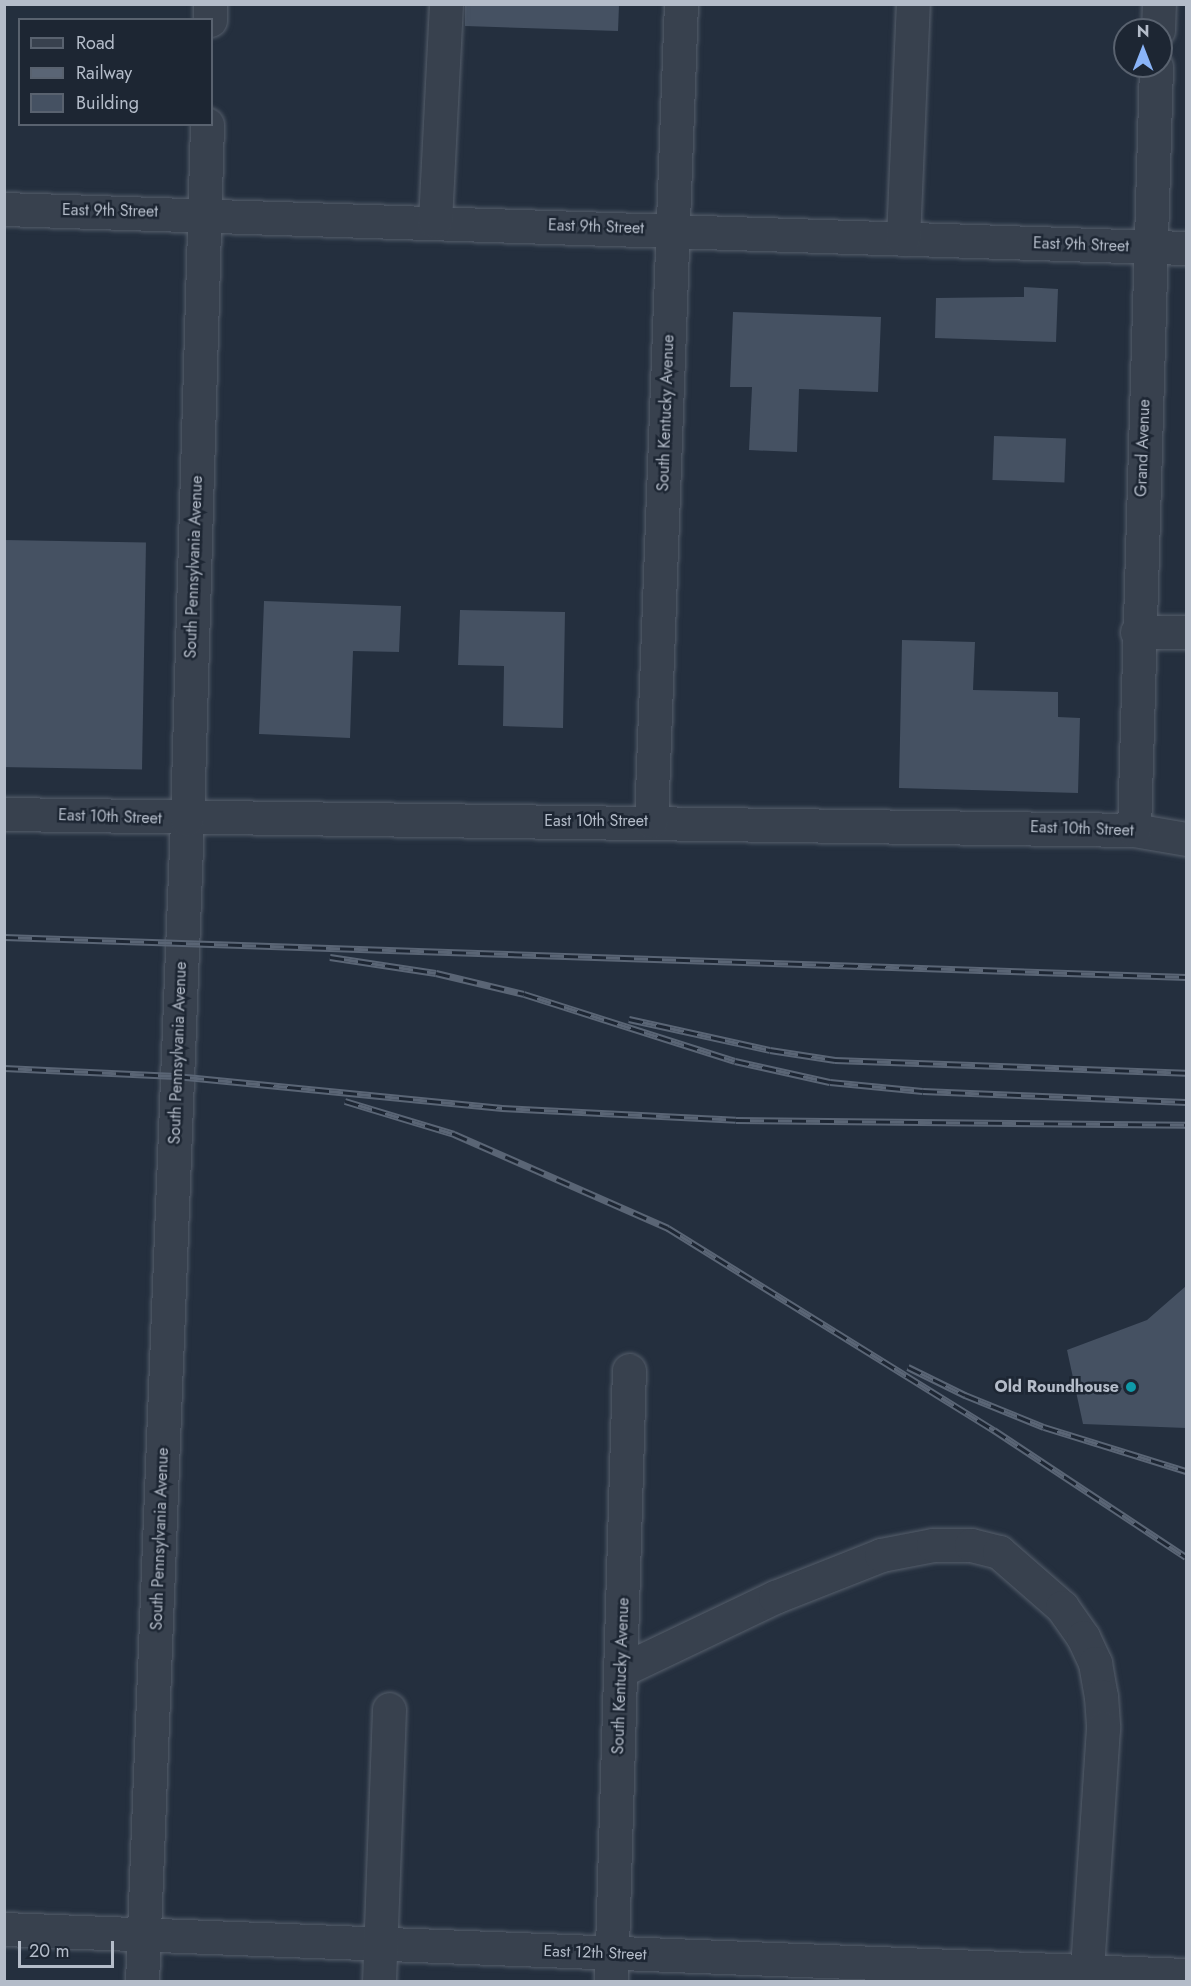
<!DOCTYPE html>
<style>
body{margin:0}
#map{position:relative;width:1191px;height:1986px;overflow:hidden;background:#242f3e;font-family:Jost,sans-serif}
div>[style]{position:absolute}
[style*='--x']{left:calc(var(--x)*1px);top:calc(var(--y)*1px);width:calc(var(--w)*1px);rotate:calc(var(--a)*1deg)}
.building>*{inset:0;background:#455162;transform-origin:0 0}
.roads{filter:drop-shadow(0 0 2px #565f6c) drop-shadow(0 0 2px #565f6c)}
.minor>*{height:33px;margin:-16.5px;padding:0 16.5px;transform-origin:16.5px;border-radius:16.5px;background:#38414e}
.rail>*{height:7px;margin-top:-3.5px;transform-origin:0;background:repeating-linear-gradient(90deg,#1d2633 0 14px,#5a6575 0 28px);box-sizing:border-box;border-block:2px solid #5a6575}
.dots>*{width:16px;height:16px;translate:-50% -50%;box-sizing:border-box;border:3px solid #1d2633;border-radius:50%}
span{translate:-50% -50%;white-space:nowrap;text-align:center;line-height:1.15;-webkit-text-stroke:5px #1d2633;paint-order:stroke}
.street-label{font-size:16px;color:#b4bcc9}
.poi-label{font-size:16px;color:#b4bcc9;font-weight:700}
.right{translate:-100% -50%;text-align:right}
.frame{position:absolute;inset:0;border:6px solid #b4bcc9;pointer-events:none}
.legend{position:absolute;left:18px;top:18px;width:195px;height:108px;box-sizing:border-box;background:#1d2633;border:2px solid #59626f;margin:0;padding:8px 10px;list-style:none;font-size:18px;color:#b4bcc9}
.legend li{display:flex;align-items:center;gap:12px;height:30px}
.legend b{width:30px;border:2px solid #59626f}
.north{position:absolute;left:1113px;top:18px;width:60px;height:60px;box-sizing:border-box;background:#1d2633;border:2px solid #59626f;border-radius:50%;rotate:0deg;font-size:16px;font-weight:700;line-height:24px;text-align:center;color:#b4bcc9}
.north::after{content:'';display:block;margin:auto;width:21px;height:27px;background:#8ab4f8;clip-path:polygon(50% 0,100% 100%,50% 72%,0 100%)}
.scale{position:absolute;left:18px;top:1941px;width:96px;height:27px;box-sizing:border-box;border:3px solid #b4bcc9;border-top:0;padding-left:8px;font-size:18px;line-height:21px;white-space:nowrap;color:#b4bcc9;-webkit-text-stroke:4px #1d2633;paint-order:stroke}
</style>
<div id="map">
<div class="building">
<i style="clip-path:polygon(465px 5px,619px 5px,618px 31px,465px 26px)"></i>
<i style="clip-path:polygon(1024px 287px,1058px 289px,1056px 342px,935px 338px,936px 298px,1024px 297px)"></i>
<i style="clip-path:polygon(733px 312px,881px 317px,878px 392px,799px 389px,797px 452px,749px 450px,752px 387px,730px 387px)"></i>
<i style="left:994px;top:436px;width:72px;height:44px;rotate:2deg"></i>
<i style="left:4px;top:540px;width:142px;height:227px;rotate:1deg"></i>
<i style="clip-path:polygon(264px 601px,401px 606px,399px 652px,353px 651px,350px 738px,259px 734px)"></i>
<i style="clip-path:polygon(460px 610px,565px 612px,563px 728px,503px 726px,504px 666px,458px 665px)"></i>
<i style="clip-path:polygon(902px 640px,975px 642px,973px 690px,1058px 692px,1058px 717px,1080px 718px,1078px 793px,899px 788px)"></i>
<i style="clip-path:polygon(1186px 1286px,1186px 1428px,1083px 1424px,1067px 1350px,1147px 1320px)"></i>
</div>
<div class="roads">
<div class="minor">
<i style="--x:210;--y:20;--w:16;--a:-90"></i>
<i style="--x:1158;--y:30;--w:26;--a:-88"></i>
<i style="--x:4;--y:209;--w:1183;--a:1.89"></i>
<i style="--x:435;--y:221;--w:217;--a:-87.1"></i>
<i style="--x:903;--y:239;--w:235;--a:-87.6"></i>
<i style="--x:1137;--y:632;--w:49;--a:0"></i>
<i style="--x:4;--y:814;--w:1130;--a:0.81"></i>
<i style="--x:1134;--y:830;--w:53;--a:9.8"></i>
<i style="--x:651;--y:821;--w:818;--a:-87.9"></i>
<i style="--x:1134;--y:830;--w:764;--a:-88.35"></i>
<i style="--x:622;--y:1670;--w:170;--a:-25.5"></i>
<i style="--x:775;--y:1597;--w:114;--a:-21.6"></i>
<i style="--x:881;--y:1555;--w:53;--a:-10.9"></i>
<i style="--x:933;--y:1545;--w:38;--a:0"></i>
<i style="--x:971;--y:1545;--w:29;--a:14"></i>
<i style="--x:999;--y:1552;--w:84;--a:41.1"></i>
<i style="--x:1062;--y:1607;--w:37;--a:55"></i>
<i style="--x:1083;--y:1637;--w:29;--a:65"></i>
<i style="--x:1095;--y:1663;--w:34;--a:80"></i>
<i style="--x:1101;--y:1696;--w:32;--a:86"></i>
<i style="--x:1103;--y:1728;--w:255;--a:93.8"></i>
<i style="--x:4;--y:1929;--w:1183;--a:2.23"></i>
<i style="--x:142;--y:1982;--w:1164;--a:-87.78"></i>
<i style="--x:187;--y:819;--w:695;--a:-88.35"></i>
<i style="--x:379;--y:1982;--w:273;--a:-87.9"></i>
<i style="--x:611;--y:1982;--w:612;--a:-88.32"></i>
</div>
</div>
<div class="rail">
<i style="--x:4;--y:937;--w:1183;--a:1.94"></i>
<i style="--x:330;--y:957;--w:107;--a:8.6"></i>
<i style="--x:436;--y:973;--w:90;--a:13.4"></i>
<i style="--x:524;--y:994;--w:221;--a:17.6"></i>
<i style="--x:735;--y:1061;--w:97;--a:12.5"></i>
<i style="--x:830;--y:1082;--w:93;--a:5.5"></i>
<i style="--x:923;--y:1091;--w:263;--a:2.4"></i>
<i style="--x:629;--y:1019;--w:144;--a:12.4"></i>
<i style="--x:770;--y:1050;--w:66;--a:8.7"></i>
<i style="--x:835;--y:1060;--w:351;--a:2.1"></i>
<i style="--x:4;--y:1068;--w:172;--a:2.7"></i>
<i style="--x:176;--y:1076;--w:328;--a:5.6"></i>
<i style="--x:502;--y:1108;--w:234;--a:2.9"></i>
<i style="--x:736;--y:1120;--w:450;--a:0.6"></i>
<i style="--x:345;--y:1101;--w:114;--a:16.8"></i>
<i style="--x:454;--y:1134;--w:234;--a:23.7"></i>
<i style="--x:668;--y:1228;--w:384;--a:31.8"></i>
<i style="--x:994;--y:1430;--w:230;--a:33.5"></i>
<i style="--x:908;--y:1367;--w:64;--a:26.2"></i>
<i style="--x:965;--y:1395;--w:85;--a:22.1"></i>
<i style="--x:1044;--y:1427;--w:149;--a:17.2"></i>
</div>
<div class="dots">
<i style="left:1131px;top:1387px;background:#0f9aa8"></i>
</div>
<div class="street-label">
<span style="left:110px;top:211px;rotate:1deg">East 9th Street</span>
<span style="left:596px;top:227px;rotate:2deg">East 9th Street</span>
<span style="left:1081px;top:245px;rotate:2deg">East 9th Street</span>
<span style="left:666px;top:413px;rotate:-88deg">South Kentucky Avenue</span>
<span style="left:1143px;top:448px;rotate:-88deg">Grand Avenue</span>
<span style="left:194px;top:567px;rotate:-88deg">South Pennsylvania Avenue</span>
<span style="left:110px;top:817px;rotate:2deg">East 10th Street</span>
<span style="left:596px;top:821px">East 10th Street</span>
<span style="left:1082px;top:829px;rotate:2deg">East 10th Street</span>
<span style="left:178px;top:1053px;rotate:-88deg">South Pennsylvania Avenue</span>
<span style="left:160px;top:1539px;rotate:-88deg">South Pennsylvania Avenue</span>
<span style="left:621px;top:1676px;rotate:-88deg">South Kentucky Avenue</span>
<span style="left:595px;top:1953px;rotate:2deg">East 12th Street</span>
</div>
<div class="poi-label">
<span class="right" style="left:1119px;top:1387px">Old Roundhouse</span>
</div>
<div class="frame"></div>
<ul class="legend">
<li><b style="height:8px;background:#38414e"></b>Road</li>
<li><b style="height:8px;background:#5a6575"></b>Railway</li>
<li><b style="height:16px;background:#455162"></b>Building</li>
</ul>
<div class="north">N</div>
<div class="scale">20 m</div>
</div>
